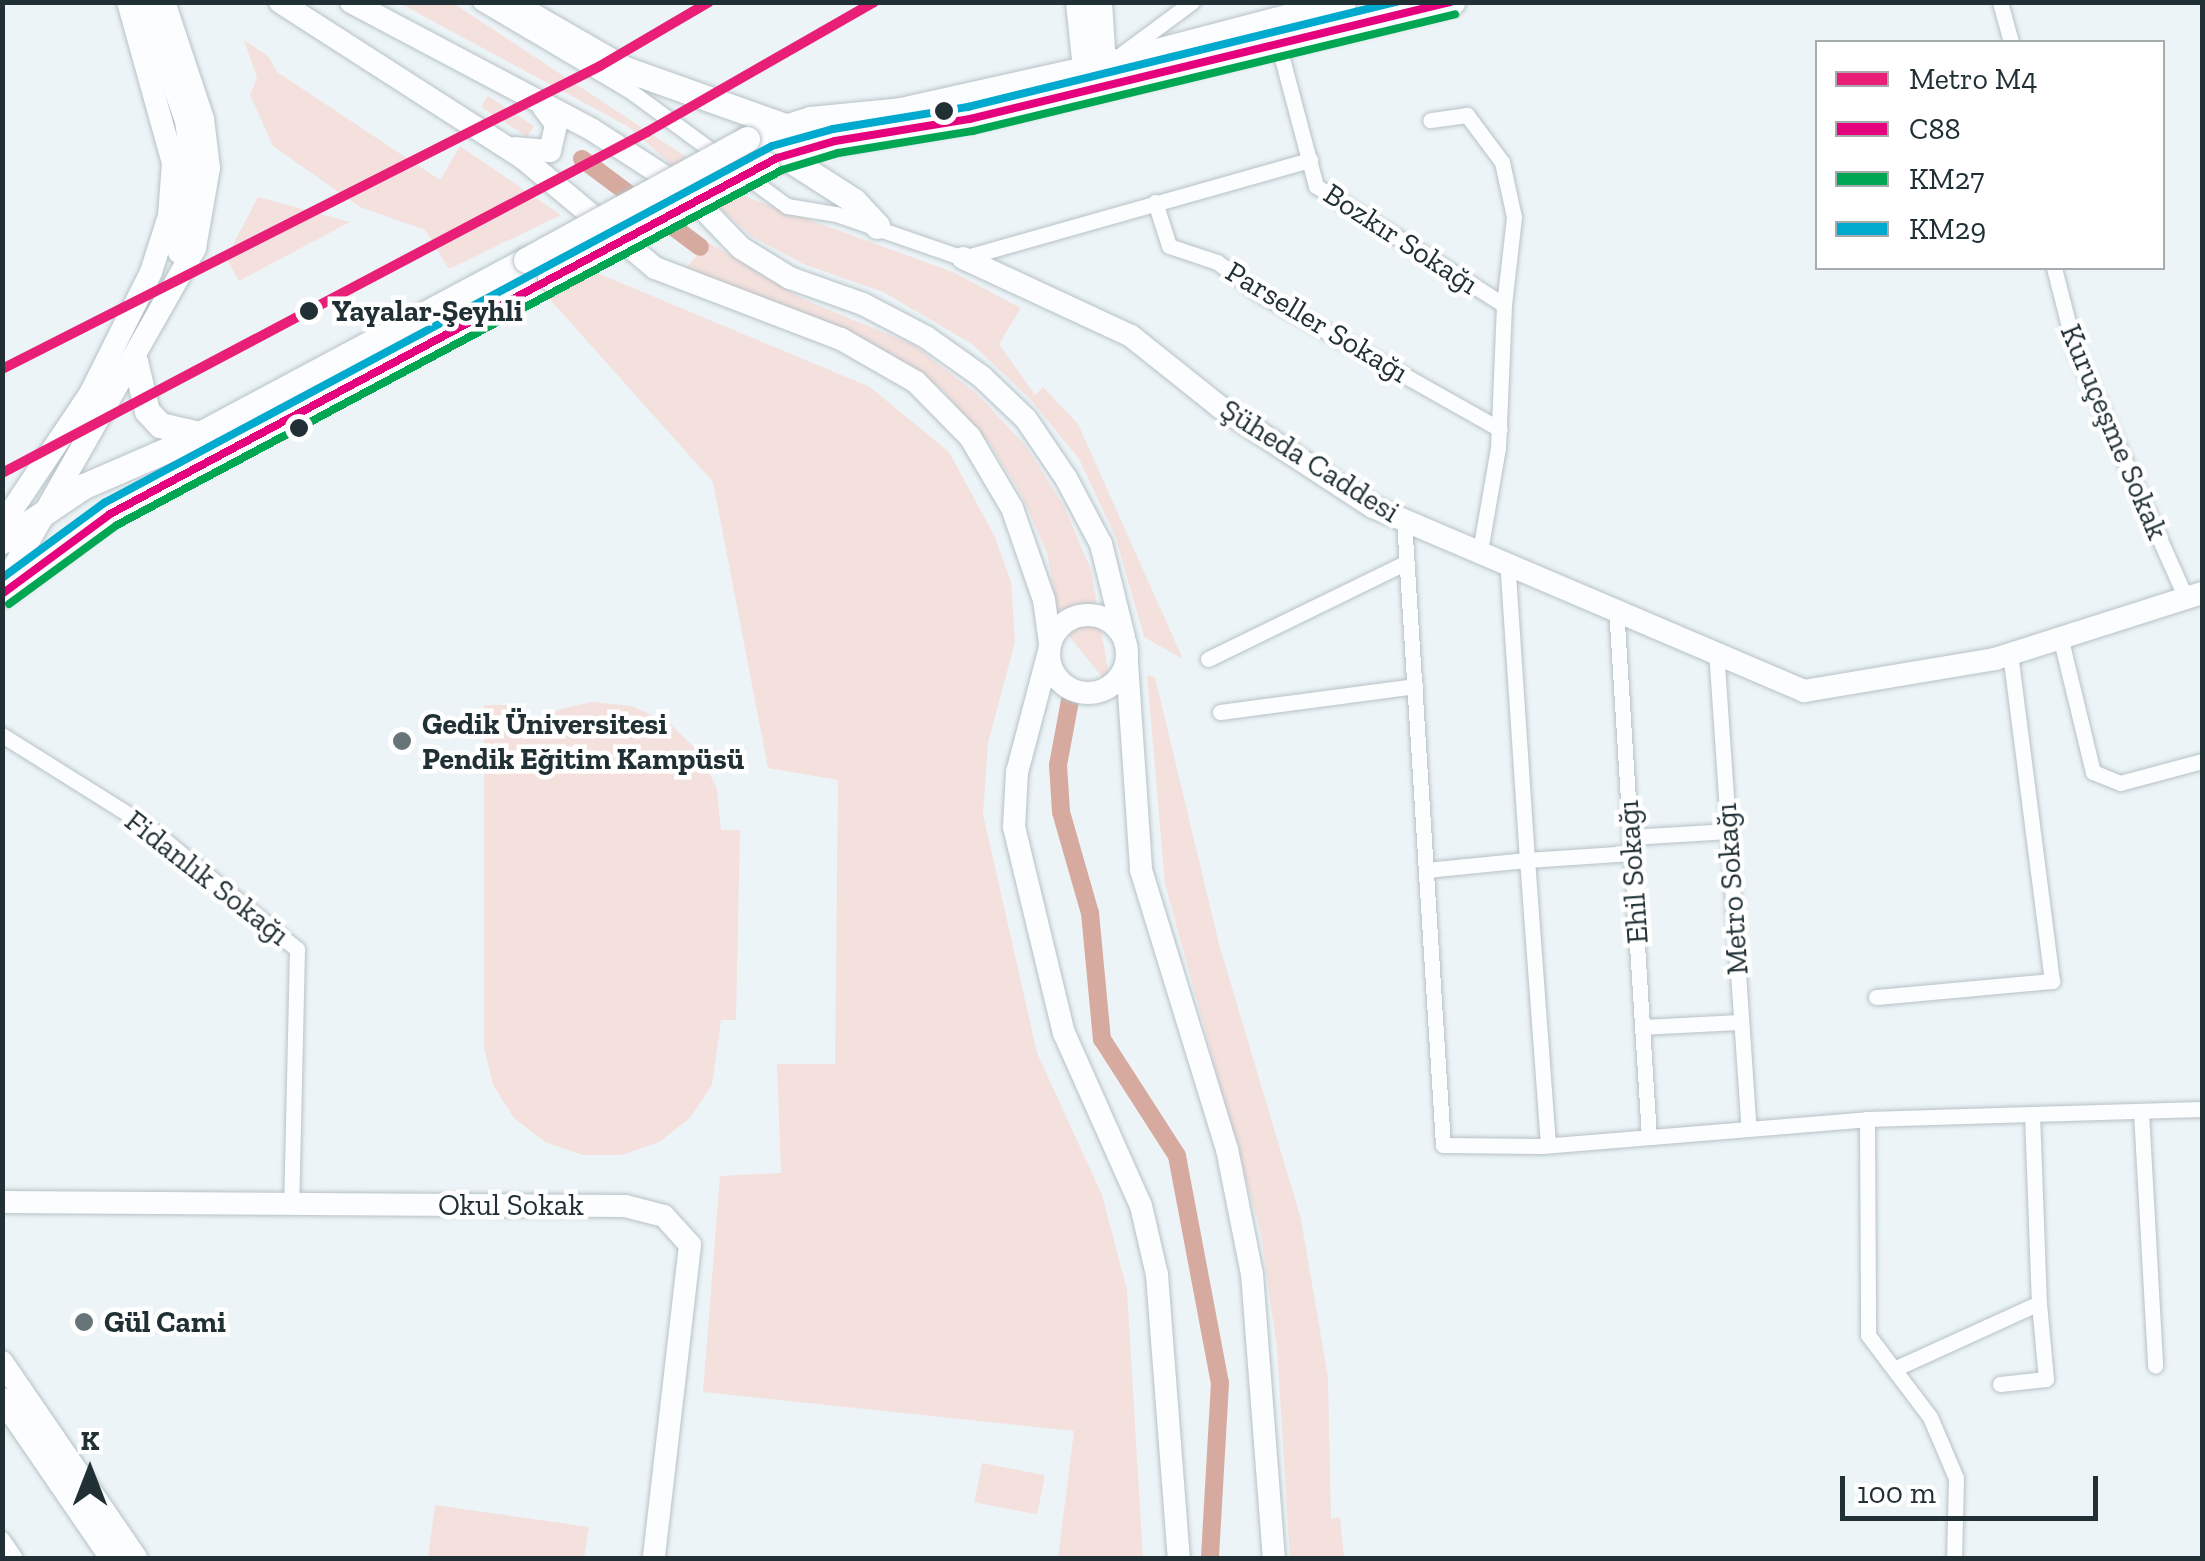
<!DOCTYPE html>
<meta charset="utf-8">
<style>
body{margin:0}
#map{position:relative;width:2205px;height:1561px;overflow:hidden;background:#ecf4f7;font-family:"Zilla Slab",serif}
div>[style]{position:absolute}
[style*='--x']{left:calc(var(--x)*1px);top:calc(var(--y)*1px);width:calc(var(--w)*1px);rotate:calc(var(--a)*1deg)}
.green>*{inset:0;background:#f4e1de;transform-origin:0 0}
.canal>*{height:18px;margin:-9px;padding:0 9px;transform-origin:9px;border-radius:9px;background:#d7aaa0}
.roads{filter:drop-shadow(0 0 2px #b7c2c6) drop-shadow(0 0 2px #b7c2c6)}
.street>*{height:15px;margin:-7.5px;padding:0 7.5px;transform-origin:7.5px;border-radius:7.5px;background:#fcfdfe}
.secondary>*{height:22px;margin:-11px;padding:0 11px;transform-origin:11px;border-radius:11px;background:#fcfdfe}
.secondary>.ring{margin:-11px;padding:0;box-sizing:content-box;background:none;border:22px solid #fcfdfe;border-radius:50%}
.primary>*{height:25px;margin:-12.5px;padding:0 12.5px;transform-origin:12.5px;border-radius:12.5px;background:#fcfdfe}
.bridges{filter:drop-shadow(0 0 2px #b7c2c6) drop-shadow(0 0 2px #b7c2c6)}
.primary-bridge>*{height:25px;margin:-12.5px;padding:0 12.5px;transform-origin:12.5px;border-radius:12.5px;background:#fcfdfe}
.bus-1>*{height:8px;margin:-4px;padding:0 4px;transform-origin:4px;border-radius:4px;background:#e5007d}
.bus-2>*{height:8px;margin:-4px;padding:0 4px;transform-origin:4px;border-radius:4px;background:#00a651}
.bus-3>*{height:8px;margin:-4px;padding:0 4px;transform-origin:4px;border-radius:4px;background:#00a9ce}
.metro-1>*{height:10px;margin:-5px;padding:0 5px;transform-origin:5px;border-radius:5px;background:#e91e76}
.dots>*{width:28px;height:28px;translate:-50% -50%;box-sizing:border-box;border:5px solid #fff;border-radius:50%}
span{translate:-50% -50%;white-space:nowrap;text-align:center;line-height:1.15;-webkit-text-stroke:9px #fff;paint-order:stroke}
.street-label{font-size:30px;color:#203035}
.stop-label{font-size:30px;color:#203035;font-weight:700}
.left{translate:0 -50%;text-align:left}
.poi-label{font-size:30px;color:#203035;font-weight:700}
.frame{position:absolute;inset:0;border:5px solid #203035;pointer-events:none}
.legend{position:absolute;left:1815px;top:40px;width:350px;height:230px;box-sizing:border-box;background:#fff;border:2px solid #a6acae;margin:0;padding:12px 18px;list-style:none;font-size:30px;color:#203035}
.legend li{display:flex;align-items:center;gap:20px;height:50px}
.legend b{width:50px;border:2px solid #a6acae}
.north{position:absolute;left:40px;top:1421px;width:100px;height:100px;-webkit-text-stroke:8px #fff;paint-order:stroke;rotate:0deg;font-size:28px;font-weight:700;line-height:40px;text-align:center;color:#203035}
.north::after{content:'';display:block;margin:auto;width:35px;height:45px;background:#203035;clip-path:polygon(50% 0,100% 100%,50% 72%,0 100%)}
.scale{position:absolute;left:1840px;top:1476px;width:258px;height:45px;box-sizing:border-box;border:5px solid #203035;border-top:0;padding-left:12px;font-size:30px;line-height:35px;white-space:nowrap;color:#203035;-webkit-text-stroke:8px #fff;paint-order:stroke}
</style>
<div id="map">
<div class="green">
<i style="clip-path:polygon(399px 3px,453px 3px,747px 197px,953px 272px,1021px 308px,999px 344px,1035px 395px,1043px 387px,1078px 424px,1183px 659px,1144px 637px,1116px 538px,1079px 459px,1030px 399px,972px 344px,883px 292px,803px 264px,751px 236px,629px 127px)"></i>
<i style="clip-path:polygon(244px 40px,269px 57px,277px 72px,440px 180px,460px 146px,561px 215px,449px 269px,425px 230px,360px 207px,273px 146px,250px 95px,257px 78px)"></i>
<i style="left:488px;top:96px;width:55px;height:13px;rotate:33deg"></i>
<i style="clip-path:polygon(258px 197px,350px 222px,239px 281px,226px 258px)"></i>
<i style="clip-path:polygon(708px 242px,803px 299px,914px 345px,976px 393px,1026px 446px,1064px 506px,1091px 570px,1111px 688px,1060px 625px,1047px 553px,1022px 496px,990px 444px,941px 388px,808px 315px,685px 269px)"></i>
<i style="clip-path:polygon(595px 272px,870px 387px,949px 452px,994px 535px,1011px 582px,1015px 642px,988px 743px,983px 814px,1037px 1053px,1102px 1195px,1127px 1290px,1143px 1558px,1058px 1558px,1074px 1431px,703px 1392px,720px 1176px,781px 1173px,777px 1064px,835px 1064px,838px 780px,768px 768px,713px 482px,546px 295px)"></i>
<i style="clip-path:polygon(1147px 675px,1155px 677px,1219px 944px,1301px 1219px,1328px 1378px,1331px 1519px,1340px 1517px,1344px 1558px,1290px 1558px,1277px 1349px,1261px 1234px,1165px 884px)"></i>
<i style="clip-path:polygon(591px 702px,632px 706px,669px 723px,699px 752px,717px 789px,721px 830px,740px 830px,736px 1020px,721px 1020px,712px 1085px,690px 1118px,659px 1142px,622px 1155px,583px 1155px,545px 1142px,514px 1118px,493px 1085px,484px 1047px,484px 705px,515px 705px,516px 738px,557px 710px)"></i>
<i style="left:982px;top:1463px;width:64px;height:40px;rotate:11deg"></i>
<i style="clip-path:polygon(435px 1505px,589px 1527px,584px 1558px,428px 1558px)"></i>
</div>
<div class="canal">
<i style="--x:582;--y:159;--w:147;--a:36.7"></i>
<i style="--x:1071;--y:695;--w:71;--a:100.5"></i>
<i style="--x:1058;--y:765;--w:47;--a:86.3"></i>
<i style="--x:1061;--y:812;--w:105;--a:74"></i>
<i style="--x:1090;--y:913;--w:127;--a:84.6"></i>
<i style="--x:1102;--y:1039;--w:139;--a:57.3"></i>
<i style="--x:1177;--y:1156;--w:231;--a:79.3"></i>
<i style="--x:1220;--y:1383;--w:175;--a:93.3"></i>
</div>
<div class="roads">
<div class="street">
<i style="--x:480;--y:2;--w:173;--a:30.6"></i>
<i style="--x:629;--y:90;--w:196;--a:36.3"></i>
<i style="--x:787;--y:206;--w:50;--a:9.3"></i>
<i style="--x:836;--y:214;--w:134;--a:19.1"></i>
<i style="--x:963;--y:258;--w:361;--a:-15.8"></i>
<i style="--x:2000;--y:2;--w:41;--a:74.6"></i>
<i style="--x:1279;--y:47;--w:144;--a:75.1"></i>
<i style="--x:1316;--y:186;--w:222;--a:32.3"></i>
<i style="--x:1504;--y:305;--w:89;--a:-83.5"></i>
<i style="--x:1514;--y:217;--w:56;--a:-102.3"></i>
<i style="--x:1502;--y:162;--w:59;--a:-126.7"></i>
<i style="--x:1467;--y:115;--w:37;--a:172"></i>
<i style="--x:1123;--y:53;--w:86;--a:-36.5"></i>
<i style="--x:1155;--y:202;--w:46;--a:72.3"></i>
<i style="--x:1169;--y:246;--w:51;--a:18.4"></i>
<i style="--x:1217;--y:262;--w:54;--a:36.7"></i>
<i style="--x:1260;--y:294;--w:275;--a:29.4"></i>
<i style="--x:2054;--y:268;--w:85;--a:75.6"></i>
<i style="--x:2075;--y:350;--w:267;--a:65.9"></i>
<i style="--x:1404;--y:520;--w:626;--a:86.43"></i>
<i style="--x:1443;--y:1145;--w:99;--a:0.6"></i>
<i style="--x:1542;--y:1146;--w:326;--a:-4.7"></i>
<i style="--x:1867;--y:1119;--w:216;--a:89.7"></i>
<i style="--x:1868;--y:1335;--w:103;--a:52.9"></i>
<i style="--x:1930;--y:1417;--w:66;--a:66.9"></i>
<i style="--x:1956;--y:1478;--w:80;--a:91.4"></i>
<i style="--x:1480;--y:551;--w:105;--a:-80.1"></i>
<i style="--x:1498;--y:448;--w:143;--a:-87.6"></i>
<i style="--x:1616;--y:607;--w:531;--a:86.44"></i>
<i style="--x:2060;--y:636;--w:140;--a:76.4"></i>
<i style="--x:2093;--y:772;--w:29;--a:22"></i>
<i style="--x:2120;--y:783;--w:85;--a:-15"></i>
<i style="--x:1716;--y:650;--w:479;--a:86.1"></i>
<i style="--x:1208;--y:659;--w:221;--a:-26"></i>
<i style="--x:1220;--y:712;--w:197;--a:-7.6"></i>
<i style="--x:2;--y:735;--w:175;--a:32.1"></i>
<i style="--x:150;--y:828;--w:190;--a:39.5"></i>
<i style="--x:297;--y:949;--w:255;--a:91.3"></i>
<i style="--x:1630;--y:837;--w:99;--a:-3.5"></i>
<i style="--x:1426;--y:870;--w:101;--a:-5.7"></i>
<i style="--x:1527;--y:860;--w:299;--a:-93.8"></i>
<i style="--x:1876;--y:997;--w:177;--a:-5.2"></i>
<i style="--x:2052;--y:981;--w:330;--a:-97.3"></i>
<i style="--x:1642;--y:1027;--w:99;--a:-2.9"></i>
<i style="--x:2141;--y:1112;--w:254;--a:86.8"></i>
<i style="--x:2032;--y:1114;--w:170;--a:-1.7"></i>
<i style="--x:1867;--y:1119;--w:165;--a:-1.7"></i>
<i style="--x:2032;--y:1114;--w:189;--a:87.9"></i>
<i style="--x:2039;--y:1303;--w:159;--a:155.5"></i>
<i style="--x:1548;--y:1145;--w:286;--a:-94.2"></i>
<i style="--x:1527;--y:860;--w:105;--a:-3.8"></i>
<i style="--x:2000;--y:1384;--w:46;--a:-6.2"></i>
<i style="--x:2046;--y:1379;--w:76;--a:-95.3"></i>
<i style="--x:2;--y:1539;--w:23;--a:56"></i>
</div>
<div class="secondary">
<i style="--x:145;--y:2;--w:126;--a:71"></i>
<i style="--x:186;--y:121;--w:35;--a:82"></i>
<i style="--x:191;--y:156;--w:97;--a:97.1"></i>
<i style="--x:280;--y:2;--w:289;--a:32.7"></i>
<i style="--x:523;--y:158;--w:172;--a:39.8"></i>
<i style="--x:655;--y:268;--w:199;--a:20.9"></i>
<i style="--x:841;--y:339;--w:86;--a:29.8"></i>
<i style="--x:916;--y:382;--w:77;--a:45.5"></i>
<i style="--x:970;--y:437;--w:82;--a:59.4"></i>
<i style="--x:1012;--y:508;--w:97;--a:70.8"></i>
<i style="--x:1044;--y:600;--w:43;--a:82.1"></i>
<i style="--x:351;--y:2;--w:272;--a:27.9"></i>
<i style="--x:591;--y:129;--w:111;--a:32.8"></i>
<i style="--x:684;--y:189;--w:82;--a:46"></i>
<i style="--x:741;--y:248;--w:57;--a:31.5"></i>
<i style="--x:790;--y:278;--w:77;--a:19.6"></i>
<i style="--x:863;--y:304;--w:71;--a:27.6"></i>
<i style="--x:926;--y:337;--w:69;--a:35.5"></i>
<i style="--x:982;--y:377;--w:61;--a:43.7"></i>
<i style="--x:1026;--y:419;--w:71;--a:55.9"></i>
<i style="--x:1066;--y:478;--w:75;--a:62.1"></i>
<i style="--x:1101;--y:544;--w:96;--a:76.1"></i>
<i style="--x:514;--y:148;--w:36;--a:5"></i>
<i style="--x:550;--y:151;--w:28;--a:-77"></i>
<i style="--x:556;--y:124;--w:20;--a:-127"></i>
<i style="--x:963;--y:258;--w:185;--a:24.9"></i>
<i style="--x:1131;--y:336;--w:114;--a:38.6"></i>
<i style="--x:1220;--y:407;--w:183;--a:33.2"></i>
<i style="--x:1373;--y:507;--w:469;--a:23.1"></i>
<i style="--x:1804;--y:691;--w:194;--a:-9.5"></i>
<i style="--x:1995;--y:659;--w:217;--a:-17.7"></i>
<i style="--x:2;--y:525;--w:158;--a:-56.1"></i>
<i style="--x:90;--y:394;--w:136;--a:-63.4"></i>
<i style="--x:151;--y:272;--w:59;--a:-72.2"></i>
<i style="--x:169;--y:216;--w:53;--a:-85.7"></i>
<i style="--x:173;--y:163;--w:167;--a:-105.6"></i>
<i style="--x:2;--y:588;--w:391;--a:-60.4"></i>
<i style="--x:195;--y:248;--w:81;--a:-80.1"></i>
<i style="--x:209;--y:168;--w:49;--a:-97"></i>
<i style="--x:203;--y:119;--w:123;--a:-108.4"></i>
<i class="ring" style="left:1049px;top:615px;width:56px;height:56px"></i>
<i style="--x:1048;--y:655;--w:121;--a:104.8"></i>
<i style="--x:1017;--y:772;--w:55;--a:93.1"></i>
<i style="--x:1014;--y:827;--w:212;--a:76.4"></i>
<i style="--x:1064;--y:1033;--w:189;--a:66"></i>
<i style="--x:1141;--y:1206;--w:71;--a:76.9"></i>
<i style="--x:1157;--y:1275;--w:284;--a:85.6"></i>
<i style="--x:1127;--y:663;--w:207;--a:86.1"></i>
<i style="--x:1141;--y:870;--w:292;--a:72.9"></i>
<i style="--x:1227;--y:1149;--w:127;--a:78.7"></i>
<i style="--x:1252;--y:1274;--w:285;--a:85.6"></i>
<i style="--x:2;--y:1202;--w:623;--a:0.37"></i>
<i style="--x:625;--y:1206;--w:40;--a:14.4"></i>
<i style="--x:664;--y:1216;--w:39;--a:48"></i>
<i style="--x:690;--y:1245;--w:315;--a:96.6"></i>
<i style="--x:2;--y:1362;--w:237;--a:55.6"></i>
<i style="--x:2;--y:1399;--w:193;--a:55.6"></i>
</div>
<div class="primary">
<i style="--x:509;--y:2;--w:134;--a:30"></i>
<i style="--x:625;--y:69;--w:170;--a:19.6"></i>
<i style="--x:1078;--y:2;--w:67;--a:84"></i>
<i style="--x:1085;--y:69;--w:16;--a:50"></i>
<i style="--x:1099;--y:2;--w:77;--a:86.3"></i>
<i style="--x:747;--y:139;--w:66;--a:-17.6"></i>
<i style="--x:810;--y:119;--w:91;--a:-5.6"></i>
<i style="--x:901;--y:110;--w:211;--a:-12.6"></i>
<i style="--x:1107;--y:64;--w:244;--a:-14.7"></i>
<i style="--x:784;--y:156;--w:83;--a:32.7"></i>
<i style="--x:854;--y:201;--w:34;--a:47"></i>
<i style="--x:766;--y:164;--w:53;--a:-20.8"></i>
<i style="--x:816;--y:145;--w:156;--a:-9.6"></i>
<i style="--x:970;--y:119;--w:496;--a:-13.6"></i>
<i style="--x:135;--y:361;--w:51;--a:76.5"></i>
<i style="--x:147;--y:411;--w:19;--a:47"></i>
<i style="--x:160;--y:425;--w:40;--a:13"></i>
<i style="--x:2;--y:541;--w:99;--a:-33.9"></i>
<i style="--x:84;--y:486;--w:108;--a:-23.5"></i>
<i style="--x:183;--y:443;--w:389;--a:-28.1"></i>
<i style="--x:2;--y:594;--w:134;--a:-36.5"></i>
<i style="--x:110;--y:514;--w:499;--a:-28.2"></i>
</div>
</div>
<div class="bridges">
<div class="primary-bridge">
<i style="--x:526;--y:260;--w:252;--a:-28.7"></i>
<i style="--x:550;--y:278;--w:244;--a:-27.8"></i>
</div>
</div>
<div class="bus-1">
<i style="--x:2;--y:594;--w:134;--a:-36.5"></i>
<i style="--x:110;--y:514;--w:756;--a:-28.09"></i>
<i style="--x:777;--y:158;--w:60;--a:-16.3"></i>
<i style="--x:835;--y:141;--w:137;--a:-9.3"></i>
<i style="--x:970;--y:119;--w:494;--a:-13.7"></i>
</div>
<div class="bus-2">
<i style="--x:9;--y:604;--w:134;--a:-36.2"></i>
<i style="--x:117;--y:525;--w:754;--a:-28.09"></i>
<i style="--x:782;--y:170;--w:59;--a:-16.9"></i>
<i style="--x:838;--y:153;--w:137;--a:-9.3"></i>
<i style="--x:973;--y:131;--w:496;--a:-13.6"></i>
</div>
<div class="bus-3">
<i style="--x:2;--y:578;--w:127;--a:-36.3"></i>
<i style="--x:104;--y:503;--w:757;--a:-28.12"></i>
<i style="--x:772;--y:146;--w:63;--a:-15.6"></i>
<i style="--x:833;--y:129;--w:137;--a:-9.3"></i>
<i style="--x:968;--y:107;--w:442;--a:-13.8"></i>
</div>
<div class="metro-1">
<i style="--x:2;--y:369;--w:670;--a:-26.87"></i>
<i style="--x:600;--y:66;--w:126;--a:-30.4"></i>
<i style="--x:2;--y:473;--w:730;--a:-27.86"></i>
<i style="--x:647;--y:132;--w:262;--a:-29.8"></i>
</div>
<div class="dots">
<i style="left:944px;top:111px;background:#203035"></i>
<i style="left:309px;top:311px;background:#203035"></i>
<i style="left:299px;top:428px;background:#203035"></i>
<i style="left:402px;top:741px;background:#677579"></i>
<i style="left:84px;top:1322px;background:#677579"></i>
</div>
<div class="street-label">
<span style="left:1401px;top:239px;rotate:33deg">Bozkır Sokağı</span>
<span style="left:1317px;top:322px;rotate:31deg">Parseller Sokağı</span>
<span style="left:2114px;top:432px;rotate:67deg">Kuruçeşme Sokak</span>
<span style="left:1310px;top:461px;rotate:32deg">Şüheda Caddesi</span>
<span style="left:1633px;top:872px;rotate:-94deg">Ehil Sokağı</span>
<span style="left:207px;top:878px;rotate:38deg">Fidanlık Sokağı</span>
<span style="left:1732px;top:889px;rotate:-94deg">Metro Sokağı</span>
<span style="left:511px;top:1205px">Okul Sokak</span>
</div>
<div class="stop-label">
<span class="left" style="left:332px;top:311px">Yayalar-Şeyhli</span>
</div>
<div class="poi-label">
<span class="left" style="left:422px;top:741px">Gedik Üniversitesi<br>Pendik Eğitim Kampüsü</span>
<span class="left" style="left:104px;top:1322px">Gül Cami</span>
</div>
<div class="frame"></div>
<ul class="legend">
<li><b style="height:12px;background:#e91e76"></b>Metro M4</li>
<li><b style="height:12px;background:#e5007d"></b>C88</li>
<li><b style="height:12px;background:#00a651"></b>KM27</li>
<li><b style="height:12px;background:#00a9ce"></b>KM29</li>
</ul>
<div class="north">K</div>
<div class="scale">100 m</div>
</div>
